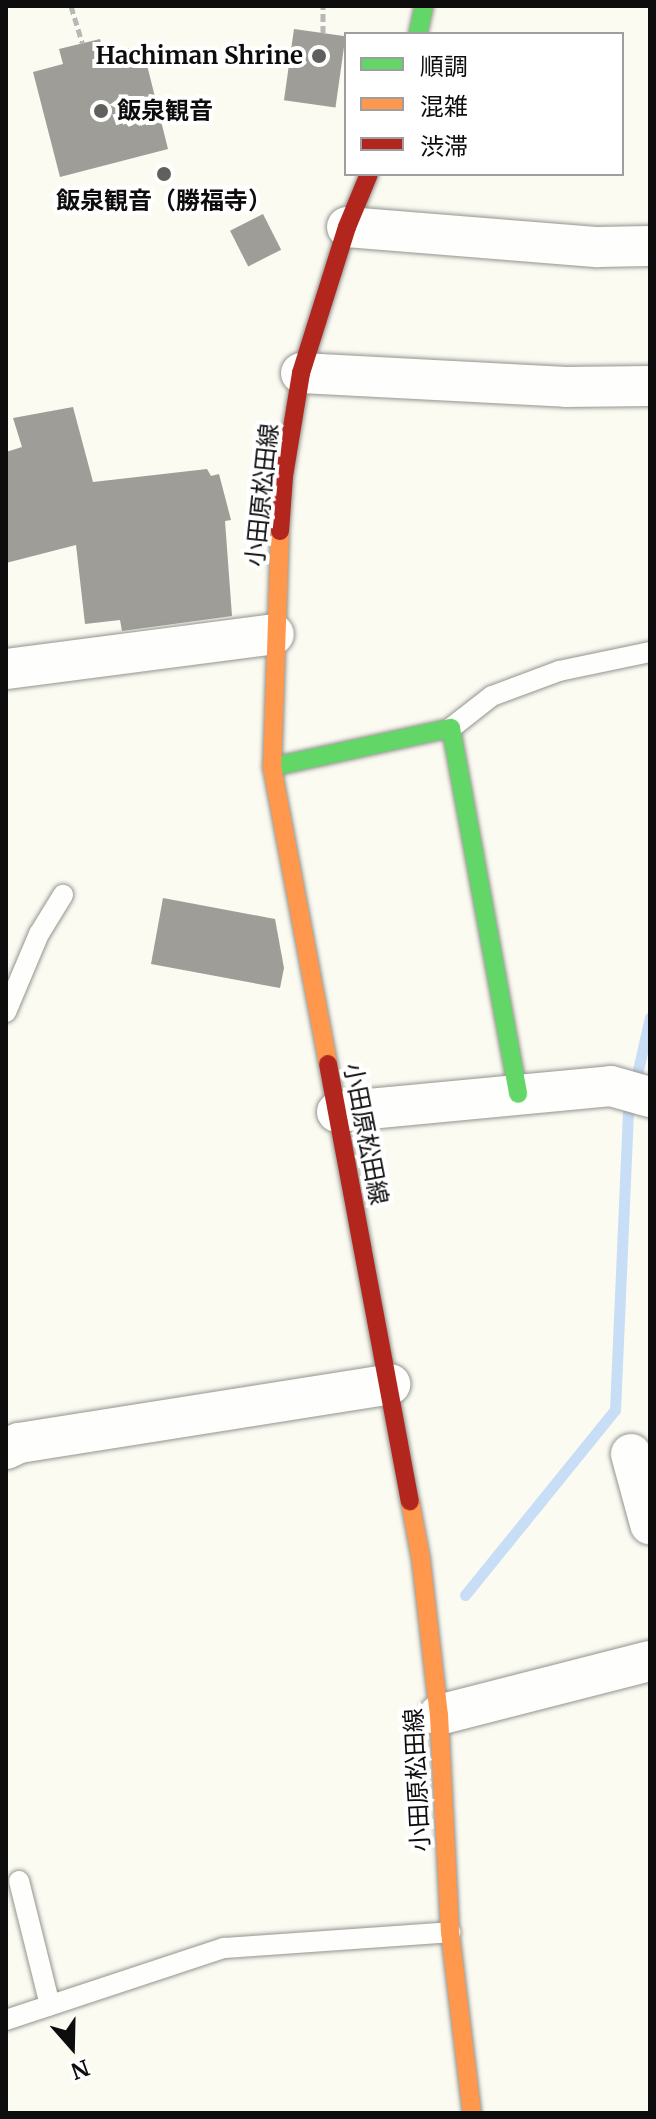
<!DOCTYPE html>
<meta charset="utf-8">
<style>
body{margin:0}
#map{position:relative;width:656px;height:2119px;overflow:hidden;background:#fbfbf2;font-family:Merriweather,"Noto Sans JP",serif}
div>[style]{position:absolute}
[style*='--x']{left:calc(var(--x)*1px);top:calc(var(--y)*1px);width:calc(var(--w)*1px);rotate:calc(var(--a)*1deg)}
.stream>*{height:11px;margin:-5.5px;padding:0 5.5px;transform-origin:5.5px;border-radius:5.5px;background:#c7def6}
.building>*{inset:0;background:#9e9d97;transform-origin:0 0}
.path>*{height:5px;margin-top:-2.5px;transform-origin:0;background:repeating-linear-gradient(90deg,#b8b8b6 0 8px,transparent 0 12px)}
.roads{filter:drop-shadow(0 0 2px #949490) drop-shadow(0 0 2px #949490)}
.lane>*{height:20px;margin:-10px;padding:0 10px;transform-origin:10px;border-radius:10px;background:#fefefd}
.street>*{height:40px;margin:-20px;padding:0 20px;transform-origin:20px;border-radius:20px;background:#fefefd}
.fast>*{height:18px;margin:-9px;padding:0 9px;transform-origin:9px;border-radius:9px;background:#63d668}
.slow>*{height:18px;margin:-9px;padding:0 9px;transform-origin:9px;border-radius:9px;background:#ff974d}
.jam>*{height:18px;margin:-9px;padding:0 9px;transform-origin:9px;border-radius:9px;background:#b3261e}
.dots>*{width:22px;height:22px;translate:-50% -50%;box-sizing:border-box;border:4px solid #fff;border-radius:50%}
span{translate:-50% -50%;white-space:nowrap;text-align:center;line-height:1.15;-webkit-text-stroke:8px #fff;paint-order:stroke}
.poi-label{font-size:24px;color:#0d0d0d;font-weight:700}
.right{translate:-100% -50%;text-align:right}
.left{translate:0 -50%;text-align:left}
.street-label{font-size:24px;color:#0d0d0d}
.frame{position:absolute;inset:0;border:8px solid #0d0d0d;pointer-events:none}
.legend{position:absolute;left:344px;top:32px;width:280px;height:144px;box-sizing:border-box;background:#fff;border:2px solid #9e9e9e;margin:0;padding:10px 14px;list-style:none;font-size:24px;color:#0d0d0d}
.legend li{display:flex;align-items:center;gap:16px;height:40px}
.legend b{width:40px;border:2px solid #9e9e9e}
.north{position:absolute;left:32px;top:2007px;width:80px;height:80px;-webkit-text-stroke:6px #fff;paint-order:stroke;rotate:160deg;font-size:22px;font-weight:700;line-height:32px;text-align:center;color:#0d0d0d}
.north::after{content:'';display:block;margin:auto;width:28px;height:36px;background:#0d0d0d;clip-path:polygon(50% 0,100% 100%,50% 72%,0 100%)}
</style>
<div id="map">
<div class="stream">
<i style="--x:465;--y:1595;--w:238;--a:-51"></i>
<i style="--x:615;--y:1410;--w:296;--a:-87.5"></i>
<i style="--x:628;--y:1114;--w:99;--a:-77.2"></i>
</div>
<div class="building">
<i style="left:294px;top:29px;width:52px;height:72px;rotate:8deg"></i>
<i style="clip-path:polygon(100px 39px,104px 54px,142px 45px,168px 149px,60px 177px,33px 72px,63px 64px,59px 49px)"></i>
<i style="left:263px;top:214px;width:40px;height:37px;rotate:63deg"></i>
<i style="clip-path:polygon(73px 407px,93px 482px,207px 469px,211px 476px,219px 474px,231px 520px,225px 521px,232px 616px,122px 631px,120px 620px,85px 624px,76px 545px,6px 563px,6px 452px,22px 447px,13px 418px)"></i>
<i style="clip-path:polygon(163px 898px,275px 919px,284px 968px,280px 988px,151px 964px)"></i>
</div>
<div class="path">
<i style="--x:71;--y:6;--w:39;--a:73"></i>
<i style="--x:323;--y:33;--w:27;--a:-90"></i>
</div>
<div class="roads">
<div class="lane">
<i style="--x:451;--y:728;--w:52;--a:-38"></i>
<i style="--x:492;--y:696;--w:72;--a:-20.5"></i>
<i style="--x:559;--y:671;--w:93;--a:-11.8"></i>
<i style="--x:6;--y:1012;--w:85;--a:-67.1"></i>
<i style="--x:39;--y:934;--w:46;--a:-58.4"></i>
<i style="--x:19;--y:1881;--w:128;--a:76"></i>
<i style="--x:6;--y:2020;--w:230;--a:-18.3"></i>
<i style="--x:224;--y:1948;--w:227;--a:-4"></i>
</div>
<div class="street">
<i style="--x:347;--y:227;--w:252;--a:4.6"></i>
<i style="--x:598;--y:247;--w:52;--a:-1.1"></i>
<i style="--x:301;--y:373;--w:265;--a:3"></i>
<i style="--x:566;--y:387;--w:84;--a:-0.7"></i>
<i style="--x:6;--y:669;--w:270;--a:-7.4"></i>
<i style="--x:337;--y:1112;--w:275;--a:-5.4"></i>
<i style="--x:611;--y:1086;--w:41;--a:15.8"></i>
<i style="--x:6;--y:1449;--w:14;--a:-25"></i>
<i style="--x:19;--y:1443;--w:376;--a:-9"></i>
<i style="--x:631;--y:1454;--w:73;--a:74.8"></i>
<i style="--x:439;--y:1715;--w:218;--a:-14.4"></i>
</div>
<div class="fast">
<i style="--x:418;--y:34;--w:29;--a:-78"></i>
<i style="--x:272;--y:767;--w:183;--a:-12.3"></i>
<i style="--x:451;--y:728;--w:372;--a:79.6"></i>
</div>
<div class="slow">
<i style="--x:280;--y:531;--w:236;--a:91.9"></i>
<i style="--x:272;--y:767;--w:302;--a:79.3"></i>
<i style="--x:410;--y:1501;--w:60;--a:79.4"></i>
<i style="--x:421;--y:1560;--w:156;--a:83.4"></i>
<i style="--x:439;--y:1715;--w:217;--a:87.1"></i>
<i style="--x:450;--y:1932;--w:182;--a:83.1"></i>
</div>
<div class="jam">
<i style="--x:280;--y:531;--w:55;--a:-85.8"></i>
<i style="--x:284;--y:476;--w:104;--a:-80.6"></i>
<i style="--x:301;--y:373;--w:153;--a:-72.5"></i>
<i style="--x:347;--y:227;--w:57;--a:-67.5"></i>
<i style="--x:328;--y:1064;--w:445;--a:79.4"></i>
</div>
</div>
<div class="dots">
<i style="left:319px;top:56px;background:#60605d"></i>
<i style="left:101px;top:111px;background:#60605d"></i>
<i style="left:164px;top:174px;background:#60605d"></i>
</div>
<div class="poi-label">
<span class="right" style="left:303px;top:56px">Hachiman Shrine</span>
<span class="left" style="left:117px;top:111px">飯泉観音</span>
<span style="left:164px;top:201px">飯泉観音（勝福寺）</span>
</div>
<div class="street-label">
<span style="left:262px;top:495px;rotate:-84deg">小田原松田線</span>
<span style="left:366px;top:1134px;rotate:79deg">小田原松田線</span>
<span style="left:417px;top:1780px;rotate:-93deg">小田原松田線</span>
</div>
<div class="frame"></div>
<ul class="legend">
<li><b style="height:10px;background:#63d668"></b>順調</li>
<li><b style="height:10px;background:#ff974d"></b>混雑</li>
<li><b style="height:10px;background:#b3261e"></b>渋滞</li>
</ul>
<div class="north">N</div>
</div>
